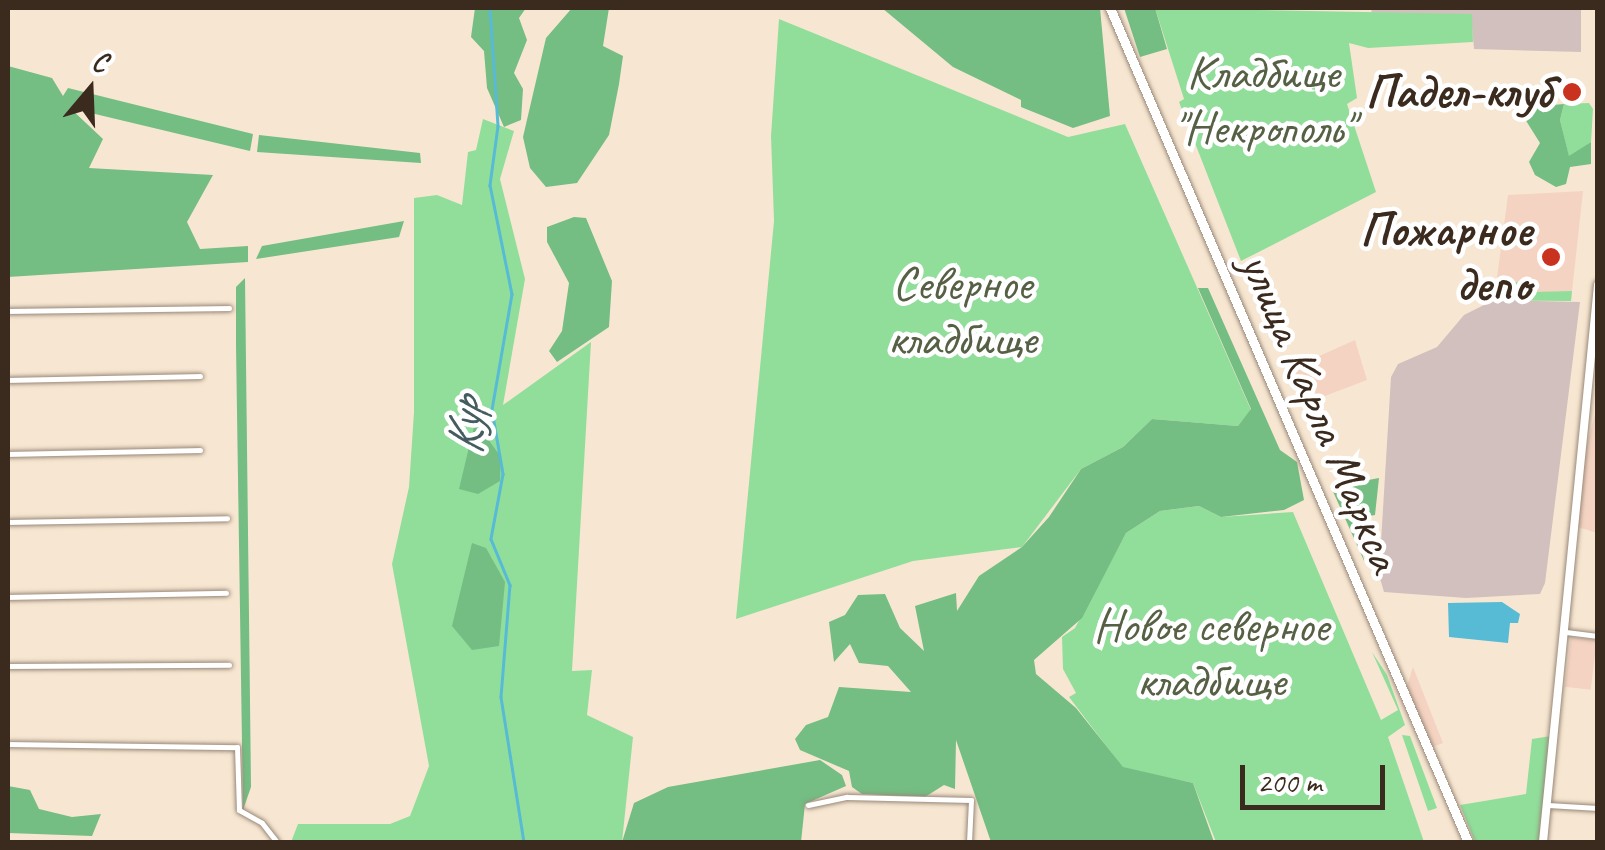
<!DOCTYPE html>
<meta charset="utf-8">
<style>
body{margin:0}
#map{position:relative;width:1605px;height:850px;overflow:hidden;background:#f7e7d2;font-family:Caveat,sans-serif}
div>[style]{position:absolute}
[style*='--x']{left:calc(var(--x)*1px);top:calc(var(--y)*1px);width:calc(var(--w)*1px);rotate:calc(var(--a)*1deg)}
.built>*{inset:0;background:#f5d3c2;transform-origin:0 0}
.industrial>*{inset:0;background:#d1c0bd}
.green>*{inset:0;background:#91de9b}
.forest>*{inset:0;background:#74bd83}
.water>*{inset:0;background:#57bbd5}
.stream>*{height:2.5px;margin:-1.25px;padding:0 1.25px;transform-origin:1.25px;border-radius:1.25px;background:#57bbd5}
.roads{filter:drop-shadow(0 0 2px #998878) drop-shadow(0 0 2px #998878)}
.street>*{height:5px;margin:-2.5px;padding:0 2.5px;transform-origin:2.5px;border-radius:2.5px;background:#fff}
.secondary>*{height:8px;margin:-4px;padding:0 4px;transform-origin:4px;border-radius:4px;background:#fff}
.primary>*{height:9px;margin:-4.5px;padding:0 4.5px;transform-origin:4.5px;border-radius:4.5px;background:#fff}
.dots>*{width:28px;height:28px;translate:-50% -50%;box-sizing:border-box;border:5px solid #fff;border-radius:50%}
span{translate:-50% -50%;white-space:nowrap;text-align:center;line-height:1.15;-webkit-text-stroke:9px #fff;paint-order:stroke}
.park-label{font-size:48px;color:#556044}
.poi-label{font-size:48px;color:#3b2a1e;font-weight:700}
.right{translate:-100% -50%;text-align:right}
.street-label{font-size:48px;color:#3b2a1e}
.water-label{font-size:50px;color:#455d5e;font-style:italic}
.frame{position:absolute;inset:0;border:10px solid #3b2a1e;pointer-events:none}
.north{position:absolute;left:40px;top:40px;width:100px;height:100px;-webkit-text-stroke:8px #fff;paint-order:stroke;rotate:19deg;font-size:28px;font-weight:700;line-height:40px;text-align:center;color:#3b2a1e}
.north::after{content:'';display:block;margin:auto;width:35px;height:45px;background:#3b2a1e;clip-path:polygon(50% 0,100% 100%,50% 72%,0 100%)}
.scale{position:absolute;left:1240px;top:765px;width:145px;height:45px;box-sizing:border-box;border:5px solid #3b2a1e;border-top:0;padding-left:12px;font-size:30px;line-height:35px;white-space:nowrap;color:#3b2a1e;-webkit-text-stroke:8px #fff;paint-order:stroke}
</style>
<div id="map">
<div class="built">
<i style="clip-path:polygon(1583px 191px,1571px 301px,1494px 300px,1508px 195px)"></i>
<i style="clip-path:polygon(1355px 340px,1367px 380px,1304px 404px,1290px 369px)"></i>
<i style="clip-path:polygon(1597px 406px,1597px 533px,1578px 527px,1583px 460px)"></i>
<i style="left:1571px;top:637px;width:26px;height:50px;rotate:7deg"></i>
<i style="clip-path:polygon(1413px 667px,1443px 743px,1427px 749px,1405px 692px)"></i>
</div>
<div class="industrial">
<i style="clip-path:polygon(1371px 8px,1581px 8px,1581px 52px,1474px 49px,1471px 14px,1372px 14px)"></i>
<i style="clip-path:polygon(1494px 300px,1580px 302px,1545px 583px,1540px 594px,1466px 598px,1384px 592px,1379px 575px,1391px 377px,1398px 364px,1437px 347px,1464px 315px)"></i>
</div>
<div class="green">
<i style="clip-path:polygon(1155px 8px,1472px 14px,1473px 42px,1368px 48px,1349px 43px,1357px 98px,1347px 104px,1376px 192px,1241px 261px,1179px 102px,1184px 99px)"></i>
<i style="clip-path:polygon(779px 19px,1068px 137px,1125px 124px,1251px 410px,1238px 426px,1152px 419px,1123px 447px,1081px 469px,1022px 547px,913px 561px,736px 619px,774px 221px,771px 136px)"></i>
<i style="clip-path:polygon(1564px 104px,1589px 103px,1593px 109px,1591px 142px,1569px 157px,1560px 120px)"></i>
<i style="clip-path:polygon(483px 119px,514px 131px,500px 179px,525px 279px,503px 405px,591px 342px,572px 671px,592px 670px,587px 715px,633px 737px,622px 842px,291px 842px,298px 824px,390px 824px,410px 816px,429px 766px,392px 564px,409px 487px,414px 412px,414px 198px,437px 195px,462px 205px,468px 152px,476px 150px)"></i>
<i style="clip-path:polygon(1497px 280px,1533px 284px,1533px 292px,1572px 291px,1571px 301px,1494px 300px)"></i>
<i style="clip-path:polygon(1199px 506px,1221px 517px,1293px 512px,1381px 720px,1398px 710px,1372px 652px,1387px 675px,1405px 725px,1388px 737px,1424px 842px,1216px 842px,1193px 783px,1123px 768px,1069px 697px,1076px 693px,1063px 669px,1062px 637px,1075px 628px,1126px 533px,1160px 511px)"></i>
<i style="clip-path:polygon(1402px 735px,1410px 736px,1437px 808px,1428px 811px)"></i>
<i style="clip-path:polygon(1551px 736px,1543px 842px,1475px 842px,1460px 805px,1526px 794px,1532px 739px)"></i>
</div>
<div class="forest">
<i style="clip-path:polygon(475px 8px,526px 8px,519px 18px,527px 40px,514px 73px,523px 89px,521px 120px,504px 127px,487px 88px,484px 51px,471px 37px)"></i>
<i style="clip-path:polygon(572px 8px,609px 8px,603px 46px,623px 56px,619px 84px,609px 135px,577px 183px,546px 187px,530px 168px,523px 137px,546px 38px)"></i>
<i style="clip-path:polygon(882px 8px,1100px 8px,1110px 116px,1073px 128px,1021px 107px,1021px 100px,953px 67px)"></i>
<i style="clip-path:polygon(1124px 8px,1155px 8px,1167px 49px,1140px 57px)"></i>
<i style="clip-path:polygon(8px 66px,52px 78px,63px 96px,68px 88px,253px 134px,250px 151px,70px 108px,103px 139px,89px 168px,213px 175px,187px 222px,200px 249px,248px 246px,248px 262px,8px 277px)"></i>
<i style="clip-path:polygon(1564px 104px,1560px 120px,1569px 156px,1591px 142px,1591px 164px,1570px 167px,1566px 184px,1556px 187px,1535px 175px,1529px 162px,1540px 143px,1518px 108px)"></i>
<i style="clip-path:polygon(259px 135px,420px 153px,421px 163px,257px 152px)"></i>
<i style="clip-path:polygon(574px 217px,586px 218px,612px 281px,609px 327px,557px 362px,549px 351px,562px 331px,569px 283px,547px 242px,547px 227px)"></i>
<i style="clip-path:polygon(404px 221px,399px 237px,256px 259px,262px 246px)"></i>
<i style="clip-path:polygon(245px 278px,251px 787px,243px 810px,236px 345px,236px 287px)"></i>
<i style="clip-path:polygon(1198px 288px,1208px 288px,1280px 450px,1297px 462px,1304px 500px,1284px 510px,1221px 517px,1199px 506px,1160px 511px,1126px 533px,1082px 618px,1034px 660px,1036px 674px,1076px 708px,1123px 767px,1193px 783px,1214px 842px,991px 842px,956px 740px,955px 789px,944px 785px,925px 797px,862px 794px,852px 787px,849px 771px,800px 750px,795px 739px,806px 725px,828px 717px,839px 687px,911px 692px,888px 666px,859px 663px,850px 644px,834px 662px,829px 622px,845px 615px,858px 595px,885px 594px,900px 628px,924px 651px,915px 606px,956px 593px,957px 611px,979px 576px,1022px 547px,1049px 517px,1081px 469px,1123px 447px,1152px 419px,1238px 426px,1251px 409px)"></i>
<i style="clip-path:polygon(486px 411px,490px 442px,501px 457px,500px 481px,478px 494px,459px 489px,476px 418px)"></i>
<i style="clip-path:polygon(1379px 478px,1375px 515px,1352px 519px,1365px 563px,1331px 487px)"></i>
<i style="clip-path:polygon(472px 543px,486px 548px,505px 582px,499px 646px,472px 650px,452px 626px)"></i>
<i style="clip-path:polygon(820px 760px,842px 775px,846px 786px,805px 804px,801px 842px,622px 842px,634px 803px,668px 787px)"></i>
<i style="clip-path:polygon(8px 786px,30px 790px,39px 809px,72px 817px,101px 814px,92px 836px,8px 833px)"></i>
</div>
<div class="water">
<i style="clip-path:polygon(1502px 602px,1520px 614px,1518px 623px,1510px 623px,1508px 643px,1449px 637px,1448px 603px)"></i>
</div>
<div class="stream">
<i style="--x:490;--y:8;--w:118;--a:86.1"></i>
<i style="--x:498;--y:126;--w:60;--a:97.7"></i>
<i style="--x:490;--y:185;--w:111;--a:78.6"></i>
<i style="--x:512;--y:294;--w:118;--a:99.8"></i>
<i style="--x:492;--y:410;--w:65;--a:80.2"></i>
<i style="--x:503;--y:474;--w:66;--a:100.5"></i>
<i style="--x:491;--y:539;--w:50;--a:67.6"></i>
<i style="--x:510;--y:585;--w:112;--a:94.6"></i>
<i style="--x:501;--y:697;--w:147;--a:81"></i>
</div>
<div class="roads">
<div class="street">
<i style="--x:8;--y:311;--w:221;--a:-0.8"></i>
<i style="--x:8;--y:380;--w:192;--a:-1.2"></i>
<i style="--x:8;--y:454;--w:192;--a:-1.2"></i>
<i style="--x:8;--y:522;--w:219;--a:-1"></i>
<i style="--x:8;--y:597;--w:218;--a:-1.1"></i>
<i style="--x:1566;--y:632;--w:32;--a:7"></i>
<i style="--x:8;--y:666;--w:221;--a:-0.3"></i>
<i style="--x:8;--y:744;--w:229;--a:0.8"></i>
<i style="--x:237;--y:747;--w:63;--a:88.2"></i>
<i style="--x:239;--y:810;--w:26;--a:29"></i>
<i style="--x:262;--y:823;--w:24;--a:52"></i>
<i style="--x:808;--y:805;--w:40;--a:-12"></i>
<i style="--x:847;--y:797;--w:124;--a:1.4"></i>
<i style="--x:971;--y:800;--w:42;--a:92.7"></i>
<i style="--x:1548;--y:805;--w:50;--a:3.4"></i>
</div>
<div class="secondary">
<i style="--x:1543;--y:842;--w:560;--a:-84.36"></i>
</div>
<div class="primary">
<i style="--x:1110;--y:8;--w:908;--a:66.77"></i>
</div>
</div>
<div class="dots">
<i style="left:1572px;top:92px;background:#c8321e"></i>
<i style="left:1551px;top:257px;background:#c8321e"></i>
</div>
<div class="park-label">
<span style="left:1263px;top:100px">Кладбище<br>"Некрополь"</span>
<span style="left:962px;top:311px">Северное<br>кладбище</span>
<span style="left:1211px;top:653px">Новое северное<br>кладбище</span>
</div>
<div class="poi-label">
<span class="right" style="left:1552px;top:92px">Падел-клуб</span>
<span class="right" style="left:1531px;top:257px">Пожарное<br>депо</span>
</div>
<div class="street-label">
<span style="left:1321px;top:412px;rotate:67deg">улица Карла Маркса</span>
</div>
<div class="water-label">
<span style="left:465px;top:427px;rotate:-92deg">Кур</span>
</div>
<div class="frame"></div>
<div class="north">С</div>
<div class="scale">200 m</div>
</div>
